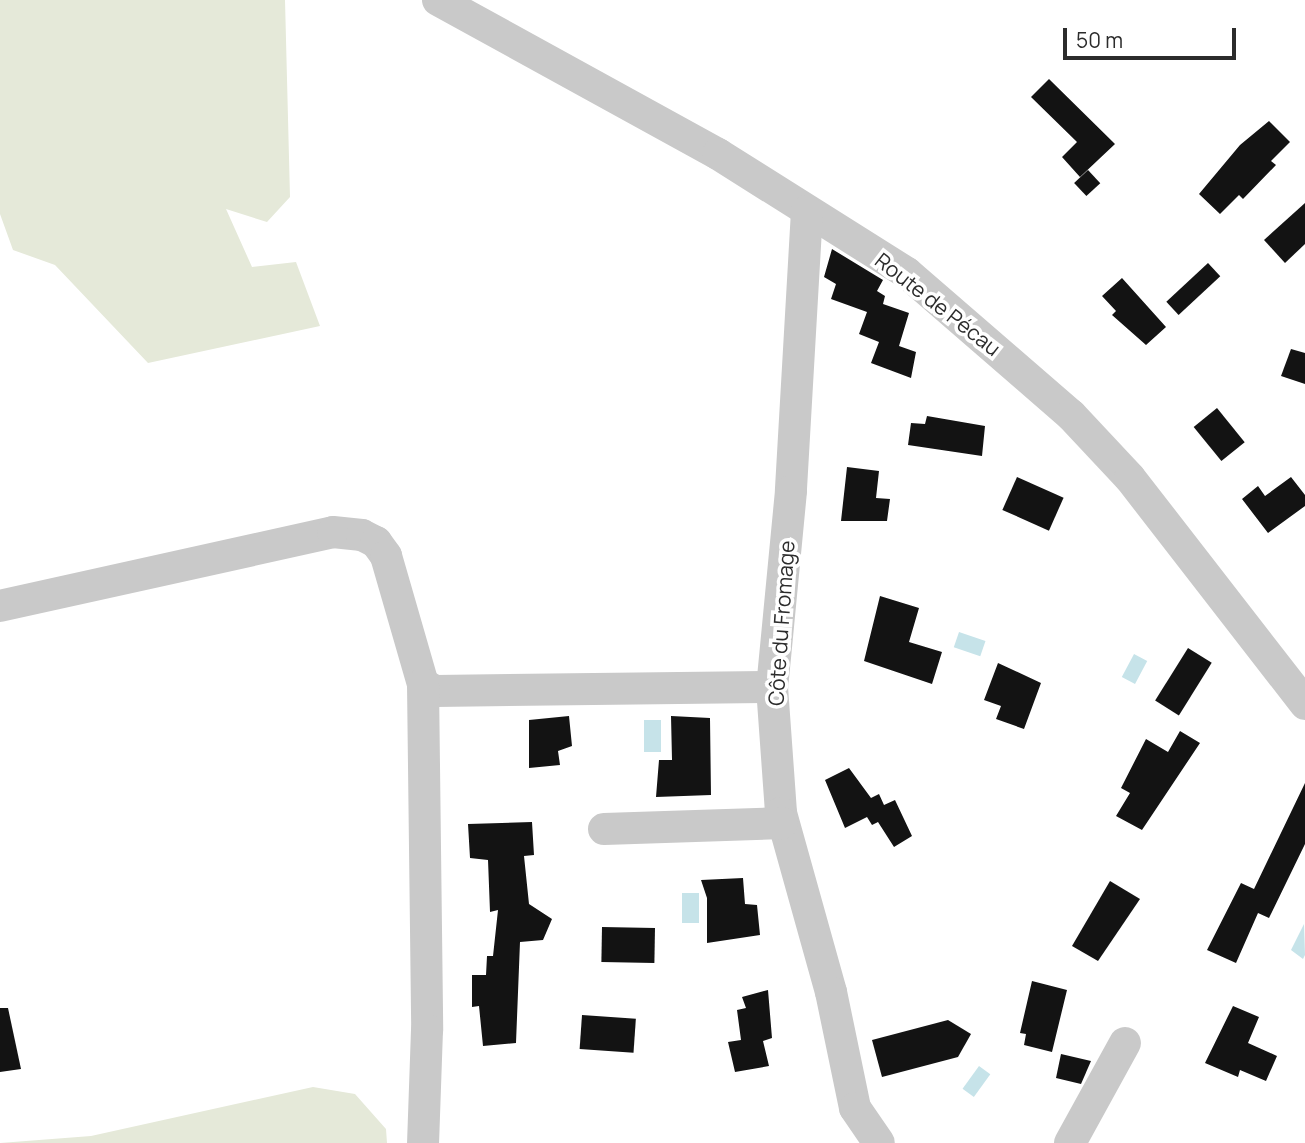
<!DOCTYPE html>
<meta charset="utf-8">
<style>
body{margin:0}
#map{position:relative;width:1305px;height:1143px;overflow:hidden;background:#fff;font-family:Manrope,sans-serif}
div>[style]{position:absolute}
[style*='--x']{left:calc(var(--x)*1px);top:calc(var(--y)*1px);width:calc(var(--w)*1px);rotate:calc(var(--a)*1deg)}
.green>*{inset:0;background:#e5e9d9}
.water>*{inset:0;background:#c6e3e9;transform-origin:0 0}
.building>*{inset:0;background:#131313;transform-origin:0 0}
.minor>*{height:32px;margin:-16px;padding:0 16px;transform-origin:16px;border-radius:16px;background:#c9c9c9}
span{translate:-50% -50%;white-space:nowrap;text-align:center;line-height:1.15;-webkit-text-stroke:7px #fff;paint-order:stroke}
.street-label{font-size:21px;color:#2c2c2c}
.scale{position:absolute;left:1063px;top:28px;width:173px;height:32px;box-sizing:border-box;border:4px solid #2c2c2c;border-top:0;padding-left:9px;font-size:21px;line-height:24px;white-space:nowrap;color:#2c2c2c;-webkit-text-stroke:5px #fff;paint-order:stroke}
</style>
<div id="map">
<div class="green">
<i style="clip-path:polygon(0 0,285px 0,290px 197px,267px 222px,226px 209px,252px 267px,296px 262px,320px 326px,148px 363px,55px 265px,13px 250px,0 214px)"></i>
<i style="clip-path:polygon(313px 1087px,355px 1094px,386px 1129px,387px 1143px,0 1143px,91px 1136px)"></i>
</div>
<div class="water">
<i style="left:959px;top:632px;width:28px;height:16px;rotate:19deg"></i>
<i style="left:1134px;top:654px;width:15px;height:26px;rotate:28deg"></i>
<i style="left:644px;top:720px;width:17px;height:32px"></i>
<i style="left:682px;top:893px;width:17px;height:30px"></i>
<i style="clip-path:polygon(1304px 924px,1305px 955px,1303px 959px,1291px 950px)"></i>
<i style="left:979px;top:1066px;width:14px;height:28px;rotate:36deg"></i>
</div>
<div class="building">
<i style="clip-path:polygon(1049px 79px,1115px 144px,1080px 177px,1062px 157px,1077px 142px,1031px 97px)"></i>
<i style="clip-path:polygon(1269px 121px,1290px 142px,1271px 161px,1276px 165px,1243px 199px,1239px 195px,1220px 214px,1199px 194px,1240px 145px)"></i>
<i style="left:1088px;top:170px;width:18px;height:19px;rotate:47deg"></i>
<i style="clip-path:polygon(1305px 203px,1305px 244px,1285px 263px,1264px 240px)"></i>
<i style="clip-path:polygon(832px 249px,883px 280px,877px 291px,885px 296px,883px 304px,909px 313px,899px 346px,916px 352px,911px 378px,871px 363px,879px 342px,859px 334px,867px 312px,831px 299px,836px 284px,824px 277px)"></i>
<i style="left:1208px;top:263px;width:18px;height:57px;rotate:47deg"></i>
<i style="clip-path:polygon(1122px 278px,1166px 327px,1146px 345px,1112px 315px,1116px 311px,1102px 296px)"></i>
<i style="clip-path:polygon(1291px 349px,1305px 353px,1305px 384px,1281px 376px)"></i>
<i style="left:1217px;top:408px;width:44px;height:30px;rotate:51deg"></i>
<i style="clip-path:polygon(927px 416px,985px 426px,982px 456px,908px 445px,911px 423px,925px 424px)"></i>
<i style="clip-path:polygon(847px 467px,879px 471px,876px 498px,890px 499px,887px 521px,841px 521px)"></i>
<i style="left:1017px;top:477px;width:51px;height:36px;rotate:24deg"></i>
<i style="clip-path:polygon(1291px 477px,1305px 495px,1305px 506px,1268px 533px,1242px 499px,1258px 486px,1265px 496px)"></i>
<i style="clip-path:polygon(880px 596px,919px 608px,909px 642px,942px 652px,932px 684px,864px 661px)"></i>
<i style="left:1188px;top:648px;width:28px;height:62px;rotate:32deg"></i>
<i style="clip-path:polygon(998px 663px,1041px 683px,1024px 729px,996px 719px,1001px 706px,984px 700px)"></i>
<i style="clip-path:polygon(569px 716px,572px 746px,558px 751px,560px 765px,529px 768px,529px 720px)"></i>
<i style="clip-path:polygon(671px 716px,710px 718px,711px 795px,656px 797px,659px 760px,672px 760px)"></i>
<i style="clip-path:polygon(1180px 731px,1200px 743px,1142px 830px,1116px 816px,1130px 793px,1121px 788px,1146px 739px,1168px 752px)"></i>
<i style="clip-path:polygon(849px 768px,871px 798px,879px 794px,884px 805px,895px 800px,912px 836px,894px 847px,878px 822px,872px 825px,867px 817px,845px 828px,825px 780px)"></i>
<i style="clip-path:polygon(1305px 783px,1305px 844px,1269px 918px,1258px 913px,1236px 963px,1207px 950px,1241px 883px,1254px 889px)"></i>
<i style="clip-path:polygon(532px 822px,534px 855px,524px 856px,529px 904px,552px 919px,543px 940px,520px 942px,516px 1043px,483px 1046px,479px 1006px,472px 1007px,472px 975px,486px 975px,487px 956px,493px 956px,498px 910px,490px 912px,488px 860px,470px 858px,468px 824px)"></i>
<i style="clip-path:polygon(743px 878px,745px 904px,757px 905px,760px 935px,707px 943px,707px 898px,701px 880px)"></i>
<i style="clip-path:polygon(1110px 881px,1140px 899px,1098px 961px,1072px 946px)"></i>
<i style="left:602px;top:927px;width:53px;height:35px;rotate:1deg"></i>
<i style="clip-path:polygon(1032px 981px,1067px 990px,1052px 1052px,1024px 1045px,1026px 1034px,1020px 1033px)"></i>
<i style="clip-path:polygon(768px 990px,772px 1038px,763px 1041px,769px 1066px,735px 1072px,728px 1042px,741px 1040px,737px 1010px,746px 1008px,742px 997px)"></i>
<i style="clip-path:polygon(1233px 1006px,1259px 1017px,1248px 1043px,1277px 1056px,1266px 1081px,1240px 1070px,1238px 1077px,1205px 1063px)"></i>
<i style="clip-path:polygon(0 1008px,8px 1008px,21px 1069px,0 1072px)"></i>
<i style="left:582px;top:1015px;width:54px;height:34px;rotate:4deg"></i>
<i style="clip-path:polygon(948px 1020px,971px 1034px,958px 1057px,882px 1077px,872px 1040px)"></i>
<i style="clip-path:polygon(1061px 1054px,1091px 1061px,1081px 1084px,1056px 1078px)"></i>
</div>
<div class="minor">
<i style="--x:438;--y:0;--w:320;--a:28.8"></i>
<i style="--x:718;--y:154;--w:223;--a:32.2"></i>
<i style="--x:907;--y:273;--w:217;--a:40.9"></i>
<i style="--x:1071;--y:415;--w:86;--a:46.9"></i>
<i style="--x:1130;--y:478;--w:286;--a:52.2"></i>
<i style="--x:807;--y:211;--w:280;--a:93.3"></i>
<i style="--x:791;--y:491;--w:197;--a:95.5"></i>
<i style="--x:772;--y:687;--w:126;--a:85.9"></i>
<i style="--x:781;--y:813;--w:186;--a:74.4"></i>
<i style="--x:831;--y:992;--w:118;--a:78.3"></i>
<i style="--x:855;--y:1108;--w:42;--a:55.6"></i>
<i style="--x:0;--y:606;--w:341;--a:-12.5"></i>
<i style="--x:333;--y:532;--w:29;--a:6"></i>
<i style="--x:362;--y:535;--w:16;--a:27"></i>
<i style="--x:376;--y:542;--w:17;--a:54"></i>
<i style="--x:386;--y:556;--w:133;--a:73.9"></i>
<i style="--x:423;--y:684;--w:14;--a:30"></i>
<i style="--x:435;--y:691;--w:337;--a:-0.7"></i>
<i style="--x:423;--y:684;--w:346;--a:89.3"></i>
<i style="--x:427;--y:1030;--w:113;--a:92"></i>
<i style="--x:604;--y:829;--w:178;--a:-1.9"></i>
<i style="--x:1070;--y:1143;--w:114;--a:-61.2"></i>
</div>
<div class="street-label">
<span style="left:938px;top:304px;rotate:38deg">Route de Pécau</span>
<span style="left:781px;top:623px;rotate:-86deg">Côte du Fromage</span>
</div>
<div class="scale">50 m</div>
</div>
